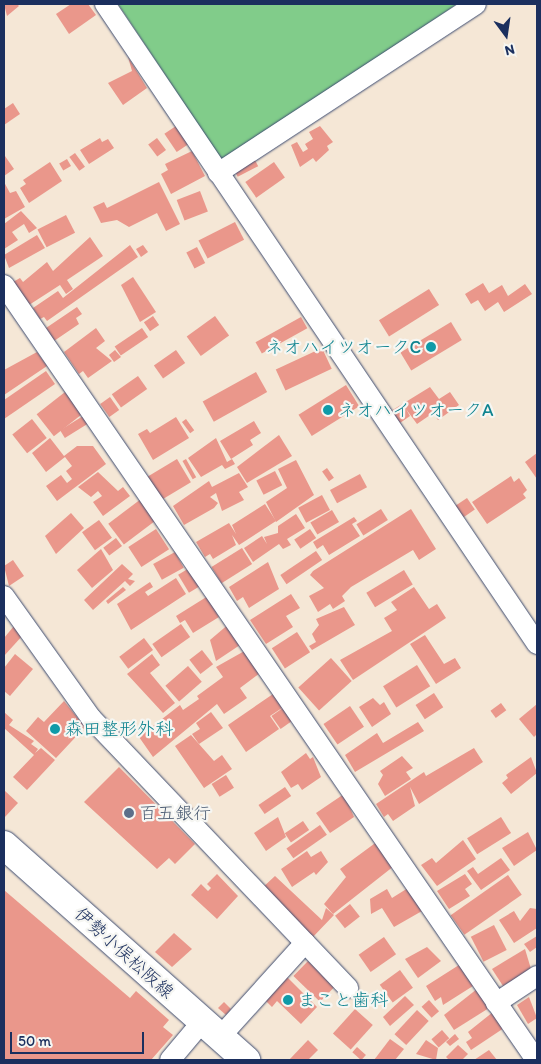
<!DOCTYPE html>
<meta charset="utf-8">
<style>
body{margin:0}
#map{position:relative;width:541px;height:1064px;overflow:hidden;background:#f5e7d6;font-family:Itim,"Klee One",sans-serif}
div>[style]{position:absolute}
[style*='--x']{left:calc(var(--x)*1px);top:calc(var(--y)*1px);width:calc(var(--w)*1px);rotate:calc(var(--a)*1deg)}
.green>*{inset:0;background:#81cc8a}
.building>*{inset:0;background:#ea978b;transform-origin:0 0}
.roads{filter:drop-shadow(0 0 1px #3c4b70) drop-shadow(0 0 1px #3c4b70)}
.street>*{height:20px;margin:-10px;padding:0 10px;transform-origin:10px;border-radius:10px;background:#fff}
.secondary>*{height:28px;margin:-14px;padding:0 14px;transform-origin:14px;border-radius:14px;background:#fff}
.dots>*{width:14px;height:14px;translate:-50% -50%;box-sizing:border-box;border:2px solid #f6f6f2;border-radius:50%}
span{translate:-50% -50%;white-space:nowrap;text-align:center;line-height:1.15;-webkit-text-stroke:4.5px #f6f6f2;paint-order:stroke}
.culture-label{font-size:18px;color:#0d838f}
.right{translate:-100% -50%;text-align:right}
.left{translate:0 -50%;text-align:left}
.service-label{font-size:18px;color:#4e5e75}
.street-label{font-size:18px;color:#1b2f5e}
.frame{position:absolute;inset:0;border:5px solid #1b2f5e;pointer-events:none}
.north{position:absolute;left:481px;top:10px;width:50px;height:50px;-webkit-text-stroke:4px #f6f6f2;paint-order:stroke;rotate:166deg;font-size:14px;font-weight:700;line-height:20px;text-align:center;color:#1b2f5e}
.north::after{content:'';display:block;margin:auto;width:18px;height:22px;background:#1b2f5e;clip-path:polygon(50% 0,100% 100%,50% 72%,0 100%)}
.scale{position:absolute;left:10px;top:1032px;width:134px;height:22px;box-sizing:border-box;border:2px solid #1b2f5e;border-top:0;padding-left:6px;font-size:15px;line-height:18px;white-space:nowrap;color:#1b2f5e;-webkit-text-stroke:4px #f6f6f2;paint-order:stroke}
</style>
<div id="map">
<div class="green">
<i style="clip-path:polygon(118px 4px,457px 4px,223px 162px)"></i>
</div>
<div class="building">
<i style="clip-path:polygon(4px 4px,17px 4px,19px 6px,7px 16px)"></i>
<i style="clip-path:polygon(71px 4px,88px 4px,96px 15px,69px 34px,56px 14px)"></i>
<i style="clip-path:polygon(128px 57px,147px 88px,123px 105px,108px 83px,132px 71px)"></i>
<i style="clip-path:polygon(13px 103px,20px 114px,4px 125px,4px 109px)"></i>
<i style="left:176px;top:126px;width:22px;height:14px;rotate:56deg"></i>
<i style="clip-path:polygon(320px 126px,333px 142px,327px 146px,329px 150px,316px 162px,313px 158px,300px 167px,291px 145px,297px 142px,303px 152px,308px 149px,305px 144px,313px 139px,309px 132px)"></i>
<i style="clip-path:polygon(100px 138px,102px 142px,108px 139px,114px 148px,89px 164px,80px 150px)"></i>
<i style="left:157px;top:138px;width:15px;height:11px;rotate:53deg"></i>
<i style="clip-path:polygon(192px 151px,205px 176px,171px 194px,161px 174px,168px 170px,165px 164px)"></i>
<i style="left:75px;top:153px;width:17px;height:7px;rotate:54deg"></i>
<i style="clip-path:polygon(5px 156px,14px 169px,4px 176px,4px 157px)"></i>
<i style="left:67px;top:159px;width:8px;height:9px;rotate:60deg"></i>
<i style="left:255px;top:160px;width:7px;height:23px;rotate:63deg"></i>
<i style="clip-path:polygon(50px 162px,62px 181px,29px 203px,20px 188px,26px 184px,23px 180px)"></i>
<i style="left:274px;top:162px;width:19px;height:35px;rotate:55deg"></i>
<i style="clip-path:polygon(4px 182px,10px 193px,16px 191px,25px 207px,4px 219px)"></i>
<i style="clip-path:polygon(159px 182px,180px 224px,166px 231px,157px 213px,129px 227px,117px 220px,101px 223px,93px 207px,104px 202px,107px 208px)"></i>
<i style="left:200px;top:191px;width:22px;height:25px;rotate:69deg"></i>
<i style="clip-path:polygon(21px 211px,37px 228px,29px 233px,24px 224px,12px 232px,18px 240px,4px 249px,4px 224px)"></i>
<i style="left:66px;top:215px;width:20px;height:32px;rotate:63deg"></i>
<i style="left:235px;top:222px;width:20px;height:41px;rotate:63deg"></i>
<i style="clip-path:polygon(37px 235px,45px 248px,9px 268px,4px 255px)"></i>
<i style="clip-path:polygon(90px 237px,103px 256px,67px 280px,73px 289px,66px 294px,60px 285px,29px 305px,13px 282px,20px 278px,23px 282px,47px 262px,53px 271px)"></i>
<i style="clip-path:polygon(130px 245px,138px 257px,47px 321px,44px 317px,40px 319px,33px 308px,58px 291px,63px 298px)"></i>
<i style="clip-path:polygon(143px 245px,148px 252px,141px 257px,136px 249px)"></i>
<i style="left:197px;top:247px;width:18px;height:12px;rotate:63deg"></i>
<i style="clip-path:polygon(133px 277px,156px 312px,140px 322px,121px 285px)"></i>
<i style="clip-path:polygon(483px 283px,489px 293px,502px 285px,508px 296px,525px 284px,532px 294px,504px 312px,498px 302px,485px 311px,478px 300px,471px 304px,465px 294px)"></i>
<i style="left:429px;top:289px;width:19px;height:59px;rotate:58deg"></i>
<i style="clip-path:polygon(77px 307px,82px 314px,76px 318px,79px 324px,54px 341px,46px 328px)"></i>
<i style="left:153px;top:316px;width:11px;height:11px;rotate:56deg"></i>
<i style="left:215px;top:316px;width:24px;height:35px;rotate:54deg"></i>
<i style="left:301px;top:317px;width:13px;height:52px;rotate:61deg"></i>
<i style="left:451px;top:322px;width:21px;height:59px;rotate:59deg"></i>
<i style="clip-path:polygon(96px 328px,105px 341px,96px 348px,112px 361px,88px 378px,83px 371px,79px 374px,64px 352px)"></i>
<i style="left:142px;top:328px;width:11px;height:33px;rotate:56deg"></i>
<i style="left:322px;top:348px;width:23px;height:51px;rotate:65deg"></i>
<i style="clip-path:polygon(115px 350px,121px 357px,114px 362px,109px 355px)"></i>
<i style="left:176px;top:350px;width:16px;height:27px;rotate:55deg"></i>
<i style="clip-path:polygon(37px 352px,47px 366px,4px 395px,4px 370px)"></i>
<i style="clip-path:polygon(46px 371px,55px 384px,4px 419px,4px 400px)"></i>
<i style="left:256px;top:372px;width:23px;height:61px;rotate:61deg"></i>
<i style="left:138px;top:376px;width:16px;height:32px;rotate:55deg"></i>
<i style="left:346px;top:385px;width:25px;height:56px;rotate:58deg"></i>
<i style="clip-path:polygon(430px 387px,439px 399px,450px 392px,459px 405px,438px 420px,433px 413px,417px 424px,406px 409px,410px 416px,400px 423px,391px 411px)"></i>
<i style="left:65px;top:392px;width:28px;height:36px;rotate:52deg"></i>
<i style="left:110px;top:397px;width:16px;height:12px;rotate:55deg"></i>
<i style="left:83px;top:416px;width:9px;height:27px;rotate:58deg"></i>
<i style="clip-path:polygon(176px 417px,189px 438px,153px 460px,138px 434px,147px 429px,150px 433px)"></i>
<i style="left:32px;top:419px;width:24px;height:25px;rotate:52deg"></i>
<i style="left:186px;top:419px;width:14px;height:5px;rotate:54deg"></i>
<i style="clip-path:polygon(254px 421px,261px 433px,250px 440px,253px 445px,231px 459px,220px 441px)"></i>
<i style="clip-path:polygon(279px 435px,292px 456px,247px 483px,237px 467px)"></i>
<i style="clip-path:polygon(50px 438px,64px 456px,77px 446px,93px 446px,106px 464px,57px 501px,46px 486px,61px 475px,67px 483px,72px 479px,66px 471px,72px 466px,65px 457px,46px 472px,32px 453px)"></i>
<i style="clip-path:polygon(216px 438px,227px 462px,232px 459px,235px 464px,225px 469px,222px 465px,201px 477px,188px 458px)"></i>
<i style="clip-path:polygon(537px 453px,537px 479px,525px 462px)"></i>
<i style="left:177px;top:459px;width:27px;height:34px;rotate:59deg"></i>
<i style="left:186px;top:459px;width:21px;height:4px;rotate:61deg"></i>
<i style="clip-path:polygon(296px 460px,314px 495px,276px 522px,266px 502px,287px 488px,278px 469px)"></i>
<i style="left:327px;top:468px;width:12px;height:6px;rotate:55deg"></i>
<i style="left:275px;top:471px;width:16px;height:21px;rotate:63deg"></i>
<i style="clip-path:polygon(98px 472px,118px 491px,123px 487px,130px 496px,103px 516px,93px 502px,102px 496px,98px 491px,91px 497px,78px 487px)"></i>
<i style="clip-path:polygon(239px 473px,248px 487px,239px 492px,244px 500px,222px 511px,216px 493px,210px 497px,218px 503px,214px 508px,184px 525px,173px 506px,209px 481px,212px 487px)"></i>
<i style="left:360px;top:474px;width:15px;height:34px;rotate:62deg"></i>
<i style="clip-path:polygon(511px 476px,514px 482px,519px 478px,527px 490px,523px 494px,526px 498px,487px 524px,472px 502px)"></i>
<i style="left:322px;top:495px;width:17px;height:27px;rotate:62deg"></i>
<i style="left:467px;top:498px;width:14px;height:14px;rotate:56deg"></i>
<i style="left:141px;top:499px;width:26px;height:41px;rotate:53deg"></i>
<i style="clip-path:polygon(265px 504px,276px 521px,239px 545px,232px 535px,236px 545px,213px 559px,210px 554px,205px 557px,196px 542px,229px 523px,236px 534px,232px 525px)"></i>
<i style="left:381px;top:509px;width:13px;height:29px;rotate:58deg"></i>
<i style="clip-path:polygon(411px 509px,436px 549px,419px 560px,413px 550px,351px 587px,342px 596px,345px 601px,333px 609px,330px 604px,318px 612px,309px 596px,324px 588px,310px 575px,313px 571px)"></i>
<i style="left:332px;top:510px;width:14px;height:25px;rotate:60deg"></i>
<i style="clip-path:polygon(71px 513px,84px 528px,56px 554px,45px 536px)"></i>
<i style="clip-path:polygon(296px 514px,305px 528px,287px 539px,291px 545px,283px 549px,279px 544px,253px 562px,244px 548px,262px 536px,267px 544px,264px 537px,278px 533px,278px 526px)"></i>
<i style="clip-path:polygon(354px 517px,357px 521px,352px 524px,360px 536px,329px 555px,323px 545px,317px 549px,313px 542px)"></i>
<i style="left:99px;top:520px;width:22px;height:21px;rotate:54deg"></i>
<i style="left:156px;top:529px;width:24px;height:33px;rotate:57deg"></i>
<i style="left:310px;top:529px;width:11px;height:19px;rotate:56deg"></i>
<i style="left:116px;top:538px;width:10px;height:16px;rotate:53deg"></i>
<i style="left:242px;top:548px;width:19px;height:36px;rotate:58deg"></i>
<i style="clip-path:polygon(101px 549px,113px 570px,92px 588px,77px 570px)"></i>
<i style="left:316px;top:551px;width:11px;height:43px;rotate:56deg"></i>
<i style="left:175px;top:552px;width:18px;height:25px;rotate:61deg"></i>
<i style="clip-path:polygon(13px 560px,24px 576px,9px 586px,4px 566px)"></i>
<i style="clip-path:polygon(268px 562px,279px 589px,249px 608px,243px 597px,237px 601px,229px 587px)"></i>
<i style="clip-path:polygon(122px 564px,133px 574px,128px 579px,135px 581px,130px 586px,125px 581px,93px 610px,84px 600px)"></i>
<i style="left:191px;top:567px;width:21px;height:15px;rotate:59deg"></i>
<i style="left:404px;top:570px;width:17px;height:44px;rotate:59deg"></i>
<i style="clip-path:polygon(176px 578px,186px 594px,131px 630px,117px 604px,150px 582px,153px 587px,145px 592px,148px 596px)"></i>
<i style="clip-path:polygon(123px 587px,126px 590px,108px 604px,106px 601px)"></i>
<i style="clip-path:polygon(414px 587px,429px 609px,437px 604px,446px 618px,353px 680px,340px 660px,392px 631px,384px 618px,397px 610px,391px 602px)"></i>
<i style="clip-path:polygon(291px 594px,300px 608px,286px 616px,293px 627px,266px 644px,250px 620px)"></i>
<i style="clip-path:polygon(208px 596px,219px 617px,193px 633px,185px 620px,180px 623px,176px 616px)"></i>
<i style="clip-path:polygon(344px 607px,355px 625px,312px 650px,309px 646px,316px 642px,312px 634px,319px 625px,316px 619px)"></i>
<i style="clip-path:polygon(230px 623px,243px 643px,216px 661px,210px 640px)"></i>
<i style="left:181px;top:624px;width:16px;height:35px;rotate:55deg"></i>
<i style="clip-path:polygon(14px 626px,23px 635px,4px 656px,4px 638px)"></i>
<i style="left:297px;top:632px;width:24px;height:30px;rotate:57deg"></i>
<i style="clip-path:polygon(425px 635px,444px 664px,455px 658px,461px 668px,436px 684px,410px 644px)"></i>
<i style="left:144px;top:638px;width:15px;height:31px;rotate:53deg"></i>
<i style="clip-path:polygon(248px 649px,260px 673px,240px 688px,247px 698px,224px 714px,217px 704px,153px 757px,139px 737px,180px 705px,183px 710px,199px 699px,197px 696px,223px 677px,216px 667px)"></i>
<i style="left:202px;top:650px;width:18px;height:16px;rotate:52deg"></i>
<i style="clip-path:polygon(15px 654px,33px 669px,10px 696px,4px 691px,4px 668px)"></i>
<i style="clip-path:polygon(152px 654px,160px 665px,150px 673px,175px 703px,163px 713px,127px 674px)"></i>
<i style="left:331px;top:658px;width:31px;height:44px;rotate:48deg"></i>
<i style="left:417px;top:665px;width:25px;height:40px;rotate:58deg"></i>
<i style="left:188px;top:666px;width:21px;height:30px;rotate:49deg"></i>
<i style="left:434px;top:693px;width:17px;height:22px;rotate:57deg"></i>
<i style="clip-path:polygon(273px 694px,282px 708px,270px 716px,279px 729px,246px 752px,228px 725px)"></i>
<i style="clip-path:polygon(373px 698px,380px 705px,384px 702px,391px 714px,372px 727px,359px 707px)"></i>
<i style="clip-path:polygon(64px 701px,85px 727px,56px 758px,26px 731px,38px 717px,44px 722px)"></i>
<i style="left:501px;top:703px;width:9px;height:13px;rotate:54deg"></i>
<i style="clip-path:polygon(537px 704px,537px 734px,534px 737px,519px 719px)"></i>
<i style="left:287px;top:705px;width:16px;height:19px;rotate:55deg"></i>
<i style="left:350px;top:706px;width:25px;height:32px;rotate:56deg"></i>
<i style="clip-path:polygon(4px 712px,13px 720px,9px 725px,34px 741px,31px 744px,38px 749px,35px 753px,41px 748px,55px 760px,27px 790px,13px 777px,34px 755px,4px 728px)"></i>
<i style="clip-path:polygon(211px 712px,223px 728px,199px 744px,192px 734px,200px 729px,196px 723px)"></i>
<i style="clip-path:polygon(418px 722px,424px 731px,355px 772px,345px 755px,377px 733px,383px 743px)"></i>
<i style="clip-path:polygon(191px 735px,214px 761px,222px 755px,232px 769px,204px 788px,175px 746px)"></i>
<i style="clip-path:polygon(474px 748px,483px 762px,419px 804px,410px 787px,415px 806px,393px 821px,388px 814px,384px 817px,376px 804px,424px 772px,426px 776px)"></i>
<i style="clip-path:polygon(306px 753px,310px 759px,313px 757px,321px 777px,302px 790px,298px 784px,291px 788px,281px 772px)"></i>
<i style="clip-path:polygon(402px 756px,413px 768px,406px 772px,411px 779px,385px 796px,378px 784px,383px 775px,380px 771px)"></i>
<i style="clip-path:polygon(531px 757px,537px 773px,511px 794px,502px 783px,508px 778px,506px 775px)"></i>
<i style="clip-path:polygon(119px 767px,195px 844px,175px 864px,169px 858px,157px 869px,84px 802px)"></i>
<i style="left:226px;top:775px;width:15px;height:17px;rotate:58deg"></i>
<i style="left:285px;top:787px;width:11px;height:32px;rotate:56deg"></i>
<i style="clip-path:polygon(4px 790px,18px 803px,4px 818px)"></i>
<i style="clip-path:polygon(344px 794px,354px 817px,330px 833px,316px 813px)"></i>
<i style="clip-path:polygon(278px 817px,286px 837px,266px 851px,254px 833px)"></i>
<i style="left:501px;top:817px;width:19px;height:40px;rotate:58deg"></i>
<i style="left:303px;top:821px;width:11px;height:22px;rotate:56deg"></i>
<i style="left:320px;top:825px;width:12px;height:41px;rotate:55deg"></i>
<i style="clip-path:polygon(528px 832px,537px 850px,514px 866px,502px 848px)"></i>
<i style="clip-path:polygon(463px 840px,476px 859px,437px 886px,421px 865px,432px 858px,436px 863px)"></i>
<i style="clip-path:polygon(378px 841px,394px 866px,333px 914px,324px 904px,346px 877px,340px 869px)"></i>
<i style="clip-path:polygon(307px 851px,311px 857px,321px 851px,328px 862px,316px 875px,314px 872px,292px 887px,281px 869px)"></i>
<i style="clip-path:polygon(501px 858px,510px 870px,481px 890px,467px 871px,473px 867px,478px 874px)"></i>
<i style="clip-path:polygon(217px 874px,238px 896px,217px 919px,191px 895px,201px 884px,208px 891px,211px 888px,207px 884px)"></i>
<i style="clip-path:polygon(465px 874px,472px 884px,465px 889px,470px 896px,449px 909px,437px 891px)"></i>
<i style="left:508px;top:875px;width:24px;height:70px;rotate:55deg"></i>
<i style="clip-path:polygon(275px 876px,322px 920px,326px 908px,334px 915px,311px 939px,261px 889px)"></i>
<i style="clip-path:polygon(408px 888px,422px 911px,394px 927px,382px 908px,371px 914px,370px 899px,387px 889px,392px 898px)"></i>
<i style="clip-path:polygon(4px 890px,130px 998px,136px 991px,169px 1020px,163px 1027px,173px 1035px,151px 1060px,4px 1060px)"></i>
<i style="left:350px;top:904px;width:16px;height:19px;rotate:52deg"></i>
<i style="clip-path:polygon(530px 908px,537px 909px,537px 928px,514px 943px,499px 920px,514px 911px,520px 921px)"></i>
<i style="left:494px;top:925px;width:28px;height:26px;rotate:63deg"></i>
<i style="clip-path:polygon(174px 933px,192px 949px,172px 967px,155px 952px)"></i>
<i style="clip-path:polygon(537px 936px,537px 947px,530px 952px,524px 944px)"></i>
<i style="left:384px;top:937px;width:21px;height:31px;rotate:55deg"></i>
<i style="clip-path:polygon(427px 947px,441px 961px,418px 978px,405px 959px)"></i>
<i style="clip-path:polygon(525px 949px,531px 969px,503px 986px,492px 969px)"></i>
<i style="left:308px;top:961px;width:37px;height:21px;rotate:44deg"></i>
<i style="clip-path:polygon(459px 965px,473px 986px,443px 1005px,441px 997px,435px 1001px,426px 986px)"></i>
<i style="left:400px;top:970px;width:22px;height:25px;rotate:54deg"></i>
<i style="clip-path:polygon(287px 977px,317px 1007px,301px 1024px,277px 1001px,272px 1007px,265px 1000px)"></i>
<i style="clip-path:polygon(477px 989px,489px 1008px,454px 1030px,444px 1015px)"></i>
<i style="clip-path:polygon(405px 996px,414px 1005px,390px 1026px,383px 1017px)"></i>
<i style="clip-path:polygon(529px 997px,537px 1018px,528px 1024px,517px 1005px)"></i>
<i style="left:429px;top:1000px;width:15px;height:10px;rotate:48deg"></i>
<i style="clip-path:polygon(224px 1002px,231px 1009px,226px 1015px,218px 1008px)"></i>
<i style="left:355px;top:1009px;width:24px;height:33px;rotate:42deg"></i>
<i style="left:417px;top:1010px;width:16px;height:33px;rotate:43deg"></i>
<i style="clip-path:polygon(493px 1012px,504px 1028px,471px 1050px,466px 1042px,472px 1038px,468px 1032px)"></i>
<i style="left:442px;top:1030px;width:11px;height:14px;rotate:49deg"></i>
<i style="clip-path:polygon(455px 1034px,459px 1039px,450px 1046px,446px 1042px)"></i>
<i style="clip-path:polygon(390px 1039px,404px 1049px,395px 1060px,374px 1060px)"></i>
<i style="clip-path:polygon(308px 1040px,318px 1050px,308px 1060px,289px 1060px)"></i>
<i style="clip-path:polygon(426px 1040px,438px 1048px,436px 1060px,416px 1054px)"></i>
<i style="clip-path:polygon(458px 1045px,468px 1054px,462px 1060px,449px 1060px,446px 1057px)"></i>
<i style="left:357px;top:1047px;width:12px;height:7px;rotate:42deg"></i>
<i style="clip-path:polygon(489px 1050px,497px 1060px,474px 1060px)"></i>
</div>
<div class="roads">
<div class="street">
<i style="--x:105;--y:4;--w:772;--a:55.98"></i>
<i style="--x:218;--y:173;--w:308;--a:-33.2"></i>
<i style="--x:4;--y:285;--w:940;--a:55.53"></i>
<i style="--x:4;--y:596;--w:150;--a:54.5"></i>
<i style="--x:91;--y:718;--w:373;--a:46.4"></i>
<i style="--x:496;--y:1003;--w:49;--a:-33.4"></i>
<i style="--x:220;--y:1037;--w:127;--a:-47.9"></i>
<i style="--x:170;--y:1060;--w:48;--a:-50"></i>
</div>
<div class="secondary">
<i style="--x:4;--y:845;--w:324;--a:41.6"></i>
</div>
</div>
<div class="dots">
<i style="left:431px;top:347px;background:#0f9aa8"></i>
<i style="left:328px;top:410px;background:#0f9aa8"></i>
<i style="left:55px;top:729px;background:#0f9aa8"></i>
<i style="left:129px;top:813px;background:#5c6f8a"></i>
<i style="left:288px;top:1000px;background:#0f9aa8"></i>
</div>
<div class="culture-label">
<span class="right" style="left:421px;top:347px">ネオハイツオークC</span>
<span class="left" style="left:338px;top:410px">ネオハイツオークA</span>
<span class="left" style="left:65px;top:729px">森田整形外科</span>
<span class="left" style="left:298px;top:1000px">まこと歯科</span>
</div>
<div class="service-label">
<span class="left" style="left:139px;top:813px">百五銀行</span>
</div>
<div class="street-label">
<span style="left:124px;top:953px;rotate:42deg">伊勢小俣松阪線</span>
</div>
<div class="frame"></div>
<div class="north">N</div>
<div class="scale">50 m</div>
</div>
